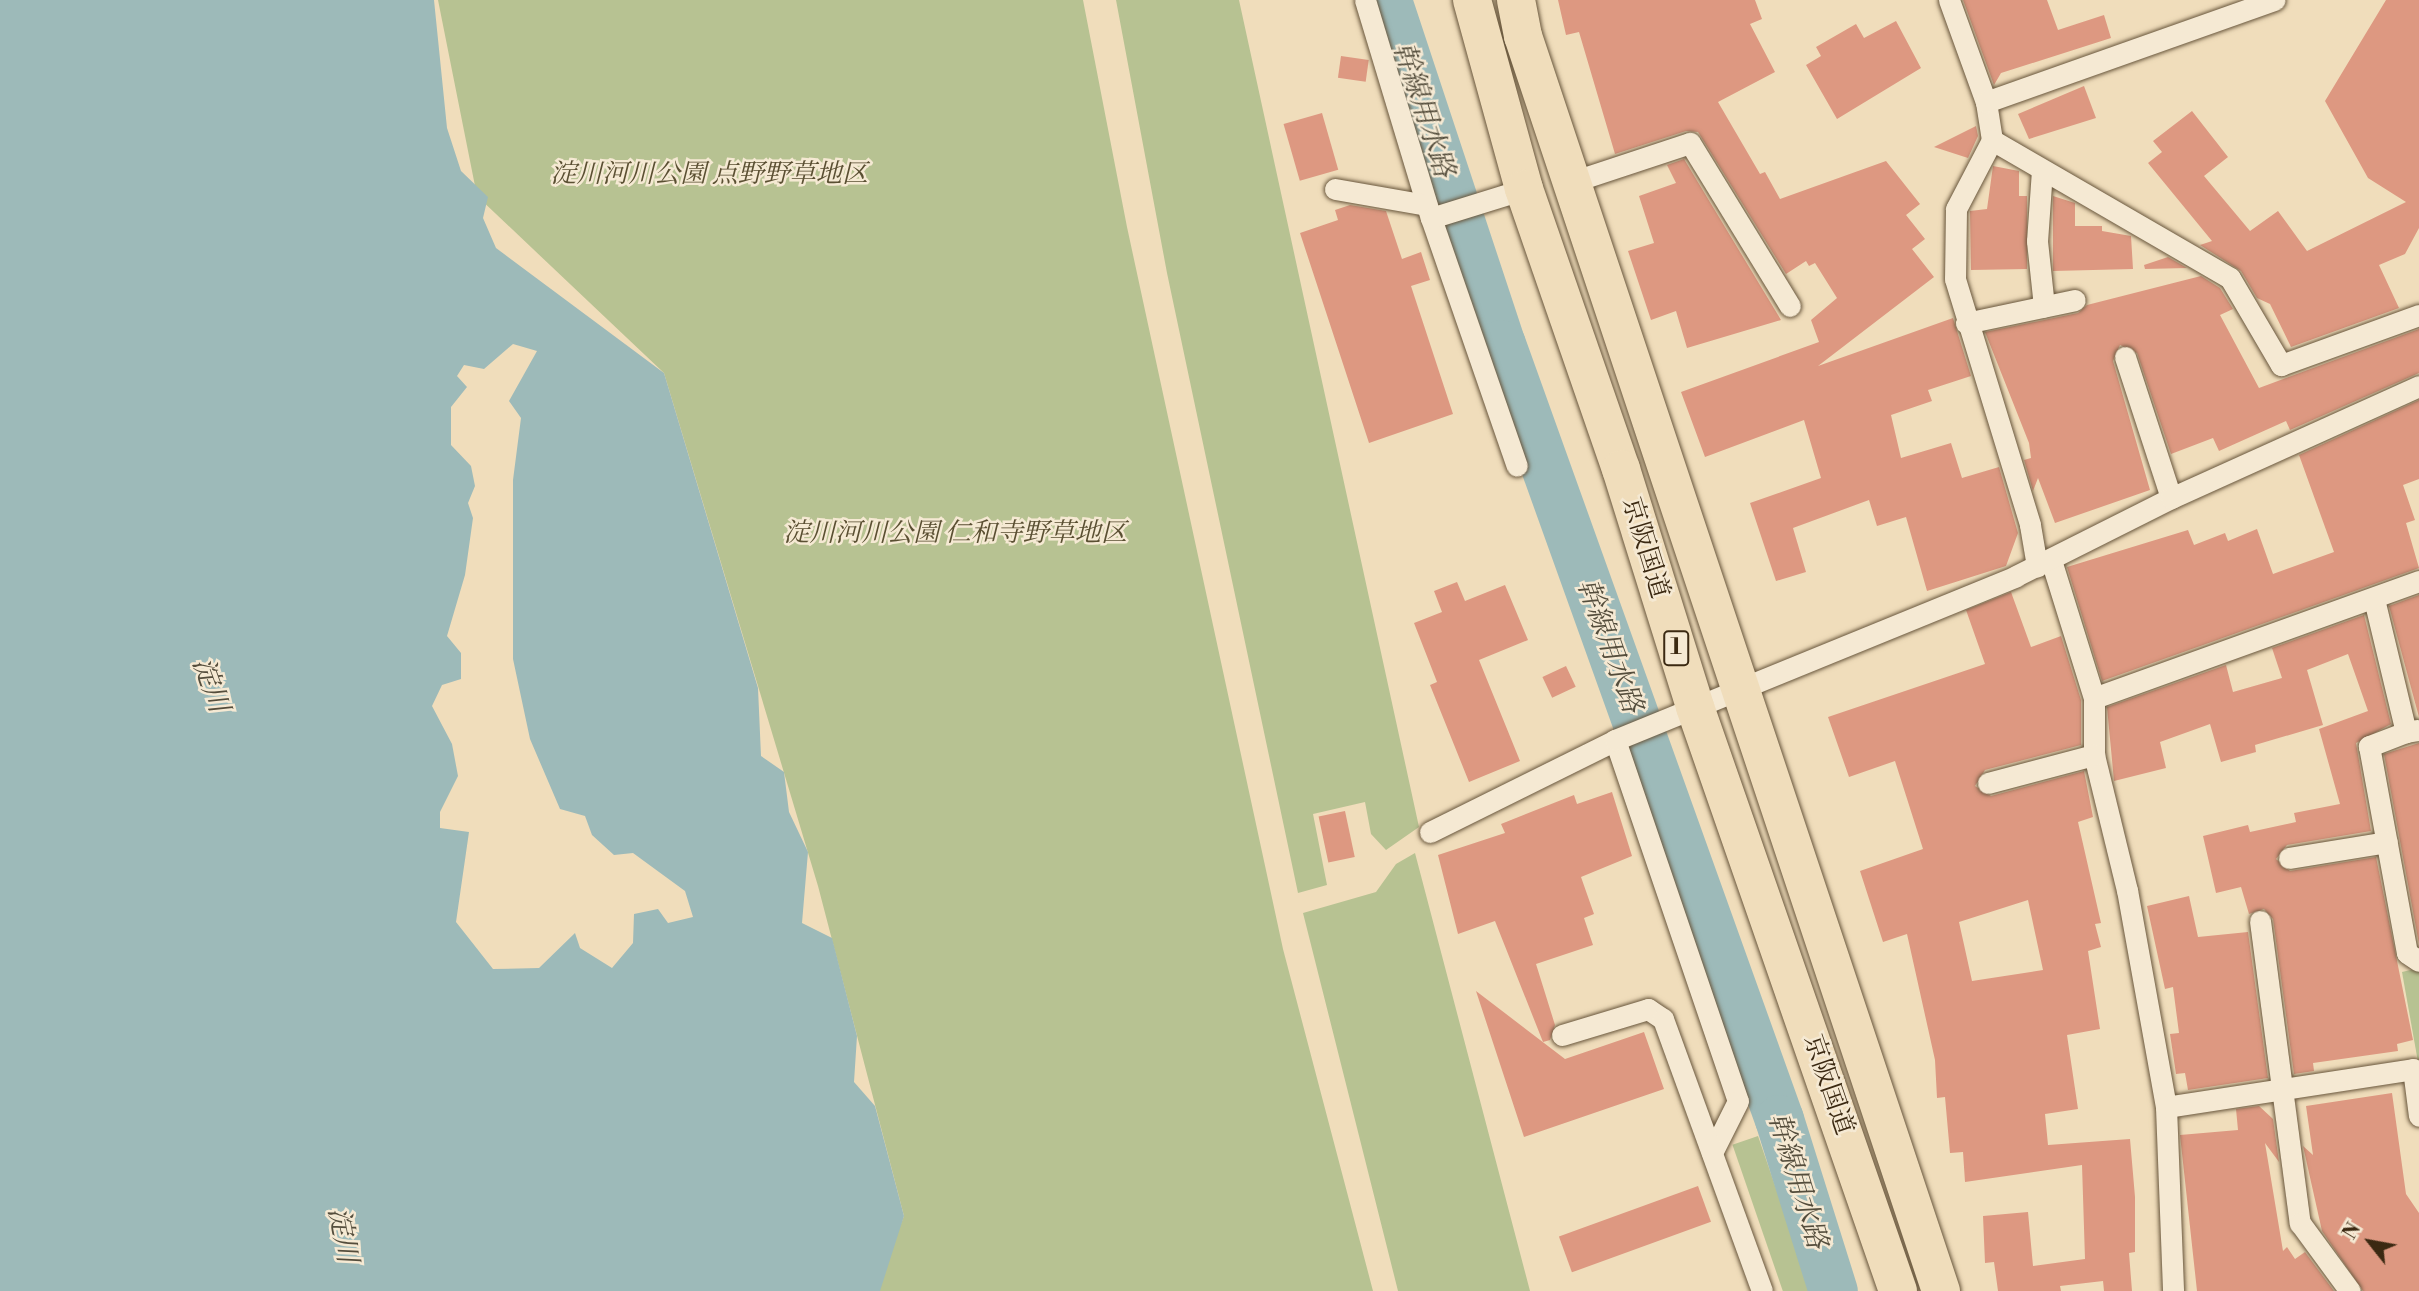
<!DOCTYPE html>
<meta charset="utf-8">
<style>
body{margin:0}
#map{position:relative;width:2419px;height:1291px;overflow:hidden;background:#f0ddbb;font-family:"Libre Bodoni","Noto Serif JP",serif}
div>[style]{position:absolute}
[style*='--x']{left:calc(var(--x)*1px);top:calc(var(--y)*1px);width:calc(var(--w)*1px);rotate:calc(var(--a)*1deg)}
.green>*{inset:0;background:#b7c292;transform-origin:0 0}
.water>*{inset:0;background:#9dbab9}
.river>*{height:49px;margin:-24.5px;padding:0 24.5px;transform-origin:24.5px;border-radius:24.5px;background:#9dbab9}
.building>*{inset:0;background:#dd9881;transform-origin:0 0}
.roads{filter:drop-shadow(0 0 2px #68563c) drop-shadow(0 0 2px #68563c)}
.street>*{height:21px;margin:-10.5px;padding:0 10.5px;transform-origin:10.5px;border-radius:10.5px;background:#f5e9d3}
.highway>*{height:38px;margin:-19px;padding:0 19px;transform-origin:19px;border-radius:19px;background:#f0ddbb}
span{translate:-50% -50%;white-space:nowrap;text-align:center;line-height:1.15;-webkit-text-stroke:5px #f5e9d3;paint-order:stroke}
.shield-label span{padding:2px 5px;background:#f5e9d3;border:2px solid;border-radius:5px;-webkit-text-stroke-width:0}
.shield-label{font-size:24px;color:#3b2912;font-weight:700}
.park-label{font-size:26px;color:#5a4f32;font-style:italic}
.street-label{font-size:26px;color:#3b2912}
.water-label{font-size:28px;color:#544d3c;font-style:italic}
.north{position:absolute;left:2335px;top:1207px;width:70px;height:70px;-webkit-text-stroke:5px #f5e9d3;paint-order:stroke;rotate:301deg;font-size:19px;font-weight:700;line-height:28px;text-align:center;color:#3b2912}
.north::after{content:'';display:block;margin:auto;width:24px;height:32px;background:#3b2912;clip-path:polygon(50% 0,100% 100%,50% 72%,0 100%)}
</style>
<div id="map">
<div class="green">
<i style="clip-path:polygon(438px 0,1083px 0,1127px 227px,1283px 949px,1373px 1291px,875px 1291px,904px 1216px,818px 886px,664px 373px,477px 196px)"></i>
<i style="clip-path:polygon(1116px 0,1239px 0,1419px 827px,1386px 850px,1371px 834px,1365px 802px,1313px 814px,1327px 885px,1298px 893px,1167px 273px)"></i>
<i style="clip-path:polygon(1415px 853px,1530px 1291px,1398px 1291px,1303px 913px,1376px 892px,1396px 864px)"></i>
<i style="clip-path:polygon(2419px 968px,2419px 1062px,2418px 1062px,2402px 972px)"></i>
<i style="left:1758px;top:1136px;width:164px;height:27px;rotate:71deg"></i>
</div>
<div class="water">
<i style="clip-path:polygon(evenodd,0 0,434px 0,447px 128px,461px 171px,488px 197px,483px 218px,496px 248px,664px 373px,758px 688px,761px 756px,784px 772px,789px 812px,808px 852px,802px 923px,832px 938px,857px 1036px,854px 1082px,875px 1106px,904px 1216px,880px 1291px,0 1291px,0 0,513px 344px,537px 351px,509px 401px,521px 418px,513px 480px,513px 659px,530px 739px,560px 809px,585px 816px,592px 835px,614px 855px,633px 853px,685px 891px,693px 917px,668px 923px,658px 909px,634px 914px,633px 943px,612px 968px,580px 948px,575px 933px,539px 968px,493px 969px,456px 922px,469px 832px,440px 828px,440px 812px,458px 776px,452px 744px,432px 706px,442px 685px,461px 679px,461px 653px,447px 636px,465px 575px,473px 518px,468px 503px,475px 486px,471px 466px,451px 445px,451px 407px,467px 387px,457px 376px,464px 365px,484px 369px,513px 344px)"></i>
</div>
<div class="river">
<i style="--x:1387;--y:0;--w:362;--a:71.7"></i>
<i style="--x:1501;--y:344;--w:823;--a:70.27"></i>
<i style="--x:1779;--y:1119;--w:180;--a:72.6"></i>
</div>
<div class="building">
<i style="clip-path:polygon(1558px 0,1755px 0,1762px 19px,1750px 24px,1775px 72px,1718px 102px,1760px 174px,1765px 172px,1780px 199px,1886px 161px,1920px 204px,1906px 215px,1925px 239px,1912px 249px,1934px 277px,1818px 366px,1953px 318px,1971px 376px,1928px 390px,1932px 401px,1891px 415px,1901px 458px,1951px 443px,1962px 478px,1999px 467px,2018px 533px,2006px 566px,1927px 591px,1906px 517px,1877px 526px,1869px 500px,1793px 528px,1806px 572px,1776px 581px,1750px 503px,1821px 478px,1804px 420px,1705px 457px,1681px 392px,1819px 342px,1811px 320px,1837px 298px,1815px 263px,1809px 266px,1806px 261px,1786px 274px,1698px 132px,1686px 131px,1615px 154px,1579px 32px,1566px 35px)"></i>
<i style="clip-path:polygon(1963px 0,2047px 0,2058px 30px,2104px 15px,2111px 38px,2001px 73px,1994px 85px)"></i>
<i style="clip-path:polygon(2386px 0,2419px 0,2419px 228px,2405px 254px,2379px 265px,2399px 308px,2291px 347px,2270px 304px,2257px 298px,2241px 271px,2200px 245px,2212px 241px,2148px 163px,2162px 152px,2153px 141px,2192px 111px,2228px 157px,2204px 176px,2250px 231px,2278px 211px,2307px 251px,2406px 202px,2368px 178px,2325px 101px)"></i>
<i style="clip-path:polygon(1896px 21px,1921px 68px,1837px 119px,1806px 65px,1821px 56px,1816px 47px,1856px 24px,1864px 38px)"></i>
<i style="left:1341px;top:56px;width:28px;height:22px;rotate:8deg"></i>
<i style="clip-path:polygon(2084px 86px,2096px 118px,2029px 139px,2018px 114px)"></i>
<i style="left:1322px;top:113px;width:59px;height:40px;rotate:74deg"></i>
<i style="clip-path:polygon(1976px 126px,1978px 136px,1968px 158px,1934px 147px)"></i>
<i style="clip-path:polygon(1684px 159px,1781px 320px,1687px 348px,1676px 311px,1651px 320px,1628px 251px,1654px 243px,1639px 196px,1676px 183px,1667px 165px)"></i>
<i style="clip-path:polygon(1993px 166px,2019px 171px,2019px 196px,2027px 196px,2027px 269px,1971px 270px,1970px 211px,1987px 209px)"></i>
<i style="clip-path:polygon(2053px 196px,2075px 203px,2075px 226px,2102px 226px,2102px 231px,2131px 236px,2133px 269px,2053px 271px)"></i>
<i style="clip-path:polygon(1350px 205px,1386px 211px,1402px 259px,1421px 252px,1430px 280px,1411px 286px,1453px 414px,1369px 443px,1300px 233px,1338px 220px,1335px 210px)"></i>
<i style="clip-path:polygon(2168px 257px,2187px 268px,2145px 269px,2144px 265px)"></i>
<i style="clip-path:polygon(2201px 276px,2220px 288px,2233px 309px,2220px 315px,2259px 388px,2419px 329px,2419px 373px,2290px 430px,2286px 421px,2219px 451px,2213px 438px,2171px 454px,2137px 353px,2120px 345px,2113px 361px,2150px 490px,2055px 523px,2038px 478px,2033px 491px,2024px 460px,2031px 458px,2029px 443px,1985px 332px,2078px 313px,2087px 305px)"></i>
<i style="clip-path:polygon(2419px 400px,2419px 479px,2403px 485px,2415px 520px,2406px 523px,2419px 568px,2102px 681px,2067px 567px,2188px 530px,2194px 545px,2225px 533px,2228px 541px,2257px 529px,2273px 574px,2334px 552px,2299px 455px)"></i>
<i style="clip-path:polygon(1457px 582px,1465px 601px,1505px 585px,1528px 640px,1479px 660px,1520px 761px,1469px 782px,1430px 685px,1437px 682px,1414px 623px,1442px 612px,1434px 591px)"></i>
<i style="clip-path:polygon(evenodd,2011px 592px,2031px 647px,2061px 636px,2081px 700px,2081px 745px,1985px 770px,1975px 786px,1991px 796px,2084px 771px,2093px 817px,2078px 822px,2101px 923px,2095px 924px,2101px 947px,2088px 951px,2100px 1029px,2067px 1035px,2078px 1109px,2045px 1114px,2048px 1145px,2130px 1139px,2135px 1197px,2135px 1252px,2129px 1253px,2132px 1291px,2104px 1291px,2103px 1281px,2060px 1286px,2061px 1291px,1998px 1291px,1994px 1262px,1985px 1263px,1983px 1216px,2028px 1212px,2033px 1266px,2085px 1259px,2082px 1165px,1965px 1182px,1963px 1152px,1950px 1153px,1945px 1097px,1937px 1098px,1935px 1060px,1907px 934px,1883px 942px,1860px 871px,1923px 849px,1895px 761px,1849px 777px,1828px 717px,1985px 664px,1966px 610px,2011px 592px,2028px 900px,2043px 970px,1972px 981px,1959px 922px,2028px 900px)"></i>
<i style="clip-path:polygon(2419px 595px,2419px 717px,2389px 606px)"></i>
<i style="clip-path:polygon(2364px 615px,2391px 724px,2356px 743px,2371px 831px,2287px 845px,2276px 859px,2290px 871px,2376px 857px,2413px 1040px,2397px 1044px,2398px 1051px,2313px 1063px,2314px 1071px,2294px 1074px,2273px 919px,2264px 909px,2249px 914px,2241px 887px,2216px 893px,2203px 836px,2248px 825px,2250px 832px,2296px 822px,2294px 813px,2340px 804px,2319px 729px,2368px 711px,2348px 654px,2307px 670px,2323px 725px,2255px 745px,2256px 752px,2221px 762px,2210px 724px,2160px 742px,2166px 768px,2114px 781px,2107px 707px,2226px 665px,2233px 692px,2282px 678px,2272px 648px)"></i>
<i style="left:1566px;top:666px;width:23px;height:26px;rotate:65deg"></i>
<i style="clip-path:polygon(2419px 743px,2419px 944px,2384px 754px)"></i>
<i style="clip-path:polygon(1612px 792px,1632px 856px,1581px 877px,1594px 914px,1584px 918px,1593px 945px,1536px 964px,1555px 1025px,1550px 1040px,1543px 1042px,1495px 921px,1458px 934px,1438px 855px,1505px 833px,1501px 824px,1574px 795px,1577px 804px)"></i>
<i style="left:1345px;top:811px;width:47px;height:27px;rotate:78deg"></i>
<i style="clip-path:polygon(2189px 896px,2198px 937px,2248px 932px,2268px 1078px,2188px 1090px,2185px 1073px,2176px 1074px,2170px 1034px,2179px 1033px,2173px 987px,2165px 989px,2147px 906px)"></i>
<i style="clip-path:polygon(1476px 991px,1565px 1059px,1644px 1032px,1664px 1089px,1524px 1137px)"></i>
<i style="clip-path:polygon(2392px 1093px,2406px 1194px,2419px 1213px,2419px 1291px,2363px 1291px,2322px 1231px,2303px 1146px,2313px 1155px,2306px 1106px)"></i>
<i style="clip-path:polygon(2259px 1106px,2273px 1119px,2279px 1162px,2265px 1143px,2283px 1251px,2287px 1247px,2295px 1259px,2305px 1252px,2334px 1291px,2197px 1291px,2180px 1135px,2238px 1130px,2236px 1109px)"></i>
<i style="left:1698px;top:1186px;width:38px;height:148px;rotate:70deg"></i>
</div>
<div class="roads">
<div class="street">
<i style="--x:1365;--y:0;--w:228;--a:73.2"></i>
<i style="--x:1431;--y:218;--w:262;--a:70.9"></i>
<i style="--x:1949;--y:0;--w:109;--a:70.1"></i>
<i style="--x:1986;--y:102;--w:38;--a:81"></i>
<i style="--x:1992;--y:140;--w:78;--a:117.6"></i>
<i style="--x:1956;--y:209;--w:70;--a:90.8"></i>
<i style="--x:1955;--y:279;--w:257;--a:73"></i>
<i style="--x:2030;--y:525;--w:42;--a:80.3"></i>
<i style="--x:1986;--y:102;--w:306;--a:-19.5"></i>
<i style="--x:1992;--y:140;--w:275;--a:30.1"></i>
<i style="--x:2230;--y:278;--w:101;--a:59.6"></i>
<i style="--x:2281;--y:365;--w:147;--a:-19.9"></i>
<i style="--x:2042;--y:170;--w:71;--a:94"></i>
<i style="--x:2037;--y:241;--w:66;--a:83.9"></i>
<i style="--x:1572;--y:182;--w:124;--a:-18.3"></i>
<i style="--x:1690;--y:143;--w:191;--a:58.5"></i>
<i style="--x:1335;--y:189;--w:93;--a:9.9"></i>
<i style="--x:1431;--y:218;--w:97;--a:-17.3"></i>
<i style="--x:1966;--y:323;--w:111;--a:-11.9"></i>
<i style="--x:2125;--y:357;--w:148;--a:71.9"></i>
<i style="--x:2051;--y:560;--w:145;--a:72.7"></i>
<i style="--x:2094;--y:698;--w:57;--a:90"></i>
<i style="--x:2094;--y:755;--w:139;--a:76.3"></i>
<i style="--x:2127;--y:890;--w:220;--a:79.8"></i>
<i style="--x:2166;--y:1107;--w:184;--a:87.8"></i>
<i style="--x:2374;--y:599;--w:137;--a:76.5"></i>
<i style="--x:2406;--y:732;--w:11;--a:-10"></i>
<i style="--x:2094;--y:698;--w:345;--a:-19.8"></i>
<i style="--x:2406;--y:732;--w:40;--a:159"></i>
<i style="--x:2369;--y:746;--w:210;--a:79.6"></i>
<i style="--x:2407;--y:953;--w:14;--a:34"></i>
<i style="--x:1615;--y:740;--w:381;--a:71.2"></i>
<i style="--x:1738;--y:1101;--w:58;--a:116.6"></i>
<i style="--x:1988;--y:783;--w:110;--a:-14.8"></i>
<i style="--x:1430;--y:832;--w:207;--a:-26.4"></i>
<i style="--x:1615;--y:740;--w:433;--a:-22.2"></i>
<i style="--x:2016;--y:576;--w:174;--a:-26.7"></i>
<i style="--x:2171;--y:498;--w:272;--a:-24.3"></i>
<i style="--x:2289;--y:858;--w:99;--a:-9.3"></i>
<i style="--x:2260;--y:921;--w:305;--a:82.5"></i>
<i style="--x:2300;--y:1223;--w:84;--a:53.7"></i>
<i style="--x:1562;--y:1035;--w:90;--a:-16.8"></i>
<i style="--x:1648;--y:1009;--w:18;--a:34"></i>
<i style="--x:1663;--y:1019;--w:289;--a:70"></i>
<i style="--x:2166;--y:1107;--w:250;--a:-8.7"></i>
<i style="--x:2413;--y:1069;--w:47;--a:82.7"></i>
</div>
<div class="highway">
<i style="--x:1472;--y:0;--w:196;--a:74.6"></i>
<i style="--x:1524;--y:189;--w:296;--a:70.9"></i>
<i style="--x:1621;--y:469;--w:249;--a:72.7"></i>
<i style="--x:1695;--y:707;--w:618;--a:70.83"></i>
<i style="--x:1516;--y:0;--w:37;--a:79"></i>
<i style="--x:1523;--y:36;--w:1323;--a:71.58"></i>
</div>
</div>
<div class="shield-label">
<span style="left:1676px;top:648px">1</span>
</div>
<div class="park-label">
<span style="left:709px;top:175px">淀川河川公園 点野野草地区</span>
<span style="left:955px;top:534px">淀川河川公園 仁和寺野草地区</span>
</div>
<div class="street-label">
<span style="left:1645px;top:548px;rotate:73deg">京阪国道</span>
<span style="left:1828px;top:1085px;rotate:71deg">京阪国道</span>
</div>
<div class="water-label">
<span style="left:1423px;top:110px;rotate:72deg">幹線用水路</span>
<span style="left:1609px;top:646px;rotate:70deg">幹線用水路</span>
<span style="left:210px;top:685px;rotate:70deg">淀川</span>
<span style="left:1797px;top:1181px;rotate:73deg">幹線用水路</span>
<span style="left:342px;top:1235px;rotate:79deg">淀川</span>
</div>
<div class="north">N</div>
</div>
